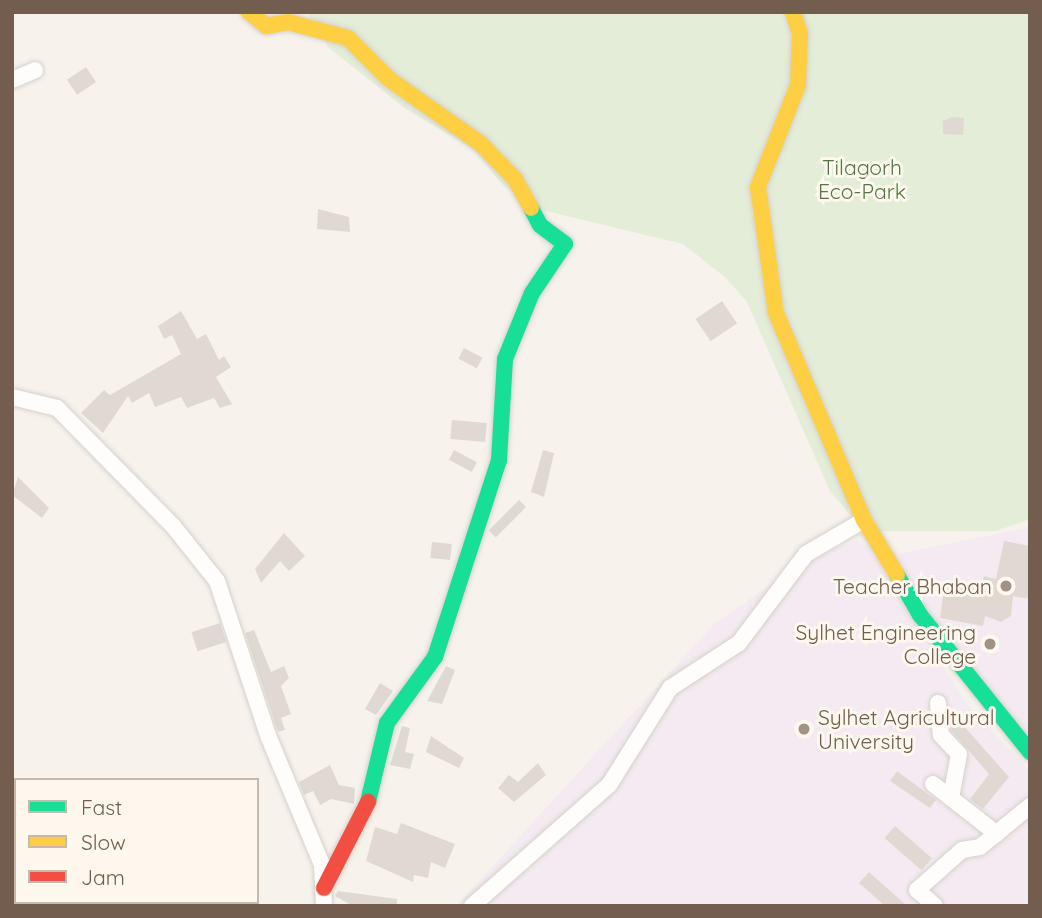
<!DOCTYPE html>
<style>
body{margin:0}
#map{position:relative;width:1042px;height:918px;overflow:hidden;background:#f7f3ec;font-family:Quicksand,sans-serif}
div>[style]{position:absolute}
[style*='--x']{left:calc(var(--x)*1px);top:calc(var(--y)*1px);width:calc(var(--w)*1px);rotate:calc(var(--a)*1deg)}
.education>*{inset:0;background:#f4ebf2}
.green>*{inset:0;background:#e3edd8}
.building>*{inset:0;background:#e0d9d2;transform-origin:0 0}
.roads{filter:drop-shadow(0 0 2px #d6d0ca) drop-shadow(0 0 2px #d6d0ca)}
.street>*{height:16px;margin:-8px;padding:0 8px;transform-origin:8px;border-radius:8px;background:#fefdfc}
.fast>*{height:16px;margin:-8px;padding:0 8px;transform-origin:8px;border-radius:8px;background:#16e098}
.slow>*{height:16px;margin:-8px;padding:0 8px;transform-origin:8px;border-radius:8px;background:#ffcf43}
.jam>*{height:16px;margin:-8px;padding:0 8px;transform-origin:8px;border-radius:8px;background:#f24e42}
.dots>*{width:19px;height:19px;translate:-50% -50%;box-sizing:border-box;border:4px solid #fef8ee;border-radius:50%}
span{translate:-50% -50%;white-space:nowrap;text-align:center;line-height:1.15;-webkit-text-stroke:6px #fef8ee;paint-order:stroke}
.park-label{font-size:21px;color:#537846}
.poi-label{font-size:21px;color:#735d4e}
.right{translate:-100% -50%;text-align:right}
.left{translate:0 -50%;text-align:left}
.frame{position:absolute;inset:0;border:14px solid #735d4e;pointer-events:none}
.legend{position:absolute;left:14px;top:778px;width:245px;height:126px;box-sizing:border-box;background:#fef8ee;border:2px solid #c6baae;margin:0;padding:9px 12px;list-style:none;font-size:21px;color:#735d4e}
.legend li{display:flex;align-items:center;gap:14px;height:35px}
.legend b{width:35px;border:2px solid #c6baae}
</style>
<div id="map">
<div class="education">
<i style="clip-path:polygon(1030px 527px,1030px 741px,934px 622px,897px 554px)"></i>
<i style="clip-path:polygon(857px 540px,868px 547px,968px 705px,1030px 771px,1030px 906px,456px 906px,715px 623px,802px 563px)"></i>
</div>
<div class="green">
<i style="clip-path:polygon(307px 12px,1030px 12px,1030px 519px,996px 531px,864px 531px,830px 491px,747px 302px,726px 278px,683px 244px,546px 211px,504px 186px,473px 149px,406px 109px,329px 48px)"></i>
</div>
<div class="building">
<i style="left:86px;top:67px;width:18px;height:23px;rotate:56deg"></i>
<i style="clip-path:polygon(952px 117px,964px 118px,963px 135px,943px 134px,943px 121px)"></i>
<i style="clip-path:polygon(318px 209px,349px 217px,350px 232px,317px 229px)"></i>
<i style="left:722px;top:301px;width:27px;height:32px;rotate:56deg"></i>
<i style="clip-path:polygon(181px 311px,197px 339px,206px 334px,219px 360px,224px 356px,231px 367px,216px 377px,232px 404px,220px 408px,214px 398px,187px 408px,181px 397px,155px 407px,149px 393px,132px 403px,128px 396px,103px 433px,81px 413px,104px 390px,110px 395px,181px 354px,172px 335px,164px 339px,158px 326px)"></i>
<i style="left:464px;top:348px;width:21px;height:12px;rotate:28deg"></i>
<i style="left:452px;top:420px;width:35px;height:19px;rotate:5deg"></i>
<i style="left:454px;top:450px;width:26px;height:11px;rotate:28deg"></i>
<i style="clip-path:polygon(543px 450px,554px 453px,544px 497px,531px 492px)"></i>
<i style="clip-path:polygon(18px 477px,49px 508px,42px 518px,12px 495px)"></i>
<i style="left:519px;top:500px;width:10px;height:43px;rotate:45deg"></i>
<i style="clip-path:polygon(284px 533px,305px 556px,289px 571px,280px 561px,261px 583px,255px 569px)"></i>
<i style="clip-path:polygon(1004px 541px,1030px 546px,1030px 599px,1013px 596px,1011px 616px,1001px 622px,985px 616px,983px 626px,940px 618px,945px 582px,981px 589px,984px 576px,996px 579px)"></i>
<i style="left:432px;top:542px;width:20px;height:16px;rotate:6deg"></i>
<i style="left:220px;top:623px;width:20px;height:30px;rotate:72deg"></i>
<i style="clip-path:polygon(254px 630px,271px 672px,284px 666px,289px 678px,281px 686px,291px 714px,281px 718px,285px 730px,278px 732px,245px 633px)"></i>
<i style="clip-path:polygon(446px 666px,455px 670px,442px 704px,427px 701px)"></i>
<i style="clip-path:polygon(380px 683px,393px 691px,376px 715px,365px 709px)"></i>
<i style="clip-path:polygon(955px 716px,1009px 777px,983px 809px,970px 799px,989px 774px,951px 730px)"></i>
<i style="clip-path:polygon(402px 726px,410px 728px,405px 752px,414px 754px,410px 769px,390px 765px)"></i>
<i style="clip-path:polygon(431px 736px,464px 758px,459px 768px,426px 752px)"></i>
<i style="clip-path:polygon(538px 763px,546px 775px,514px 802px,498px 788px,509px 775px,518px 782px)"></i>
<i style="clip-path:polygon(330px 765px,339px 785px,355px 788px,354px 804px,331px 799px,320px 805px,313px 791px,304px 795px,299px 782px)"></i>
<i style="clip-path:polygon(897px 771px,936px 800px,930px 808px,890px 781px)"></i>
<i style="clip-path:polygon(401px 823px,455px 844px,445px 868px,431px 862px,428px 878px,414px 875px,413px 882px,366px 861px,375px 827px,397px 834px)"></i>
<i style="left:895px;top:826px;width:49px;height:16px;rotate:41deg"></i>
<i style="clip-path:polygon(869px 872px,907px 906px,885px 906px,859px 883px)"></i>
<i style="clip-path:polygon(338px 891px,397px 899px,397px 906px,353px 906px,335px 896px)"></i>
</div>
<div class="roads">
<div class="street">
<i style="--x:12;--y:80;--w:25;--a:-23"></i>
<i style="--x:12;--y:397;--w:46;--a:13.7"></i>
<i style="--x:57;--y:408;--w:165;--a:45.5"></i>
<i style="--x:173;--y:526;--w:70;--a:51.3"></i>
<i style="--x:217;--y:581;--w:165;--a:71.7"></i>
<i style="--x:269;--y:738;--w:138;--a:67.3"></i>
<i style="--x:322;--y:865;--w:41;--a:87.2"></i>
<i style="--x:938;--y:703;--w:32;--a:85"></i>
<i style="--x:941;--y:735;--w:26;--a:47"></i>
<i style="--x:959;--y:754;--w:45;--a:100.3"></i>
<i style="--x:933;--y:784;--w:81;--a:38"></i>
<i style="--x:472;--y:906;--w:183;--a:-41.5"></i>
<i style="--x:609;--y:785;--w:115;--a:-57.8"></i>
<i style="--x:670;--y:688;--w:82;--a:-33.1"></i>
<i style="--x:739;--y:643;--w:111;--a:-53"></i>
<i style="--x:806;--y:554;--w:67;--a:-30.4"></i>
<i style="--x:935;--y:906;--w:24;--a:-138"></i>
<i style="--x:917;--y:890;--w:60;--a:-41.6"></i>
<i style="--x:962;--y:850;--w:18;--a:-9"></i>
<i style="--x:980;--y:847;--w:65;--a:-39.4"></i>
</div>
<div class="fast">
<i style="--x:897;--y:575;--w:46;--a:60.1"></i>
<i style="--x:920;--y:615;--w:176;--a:51.2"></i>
<i style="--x:368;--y:802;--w:81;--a:-76.5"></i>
<i style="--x:387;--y:723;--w:82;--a:-54"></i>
<i style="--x:435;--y:657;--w:207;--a:-72"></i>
<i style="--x:499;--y:460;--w:101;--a:-86.6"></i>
<i style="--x:505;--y:359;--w:71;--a:-67.8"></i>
<i style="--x:532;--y:293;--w:59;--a:-56"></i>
<i style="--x:565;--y:244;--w:31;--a:-143"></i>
<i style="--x:540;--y:225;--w:19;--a:-118"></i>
</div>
<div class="slow">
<i style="--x:249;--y:12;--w:22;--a:39"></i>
<i style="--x:266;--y:26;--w:22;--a:-10"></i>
<i style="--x:288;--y:22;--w:62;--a:14.9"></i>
<i style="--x:348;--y:38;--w:58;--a:45"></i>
<i style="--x:389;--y:79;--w:113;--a:35.2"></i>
<i style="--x:481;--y:144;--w:49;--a:45.8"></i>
<i style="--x:515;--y:179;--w:33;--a:61"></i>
<i style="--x:793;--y:12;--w:22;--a:72"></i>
<i style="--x:800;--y:33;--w:52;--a:92.2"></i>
<i style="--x:798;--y:85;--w:110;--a:111.4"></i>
<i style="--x:758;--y:187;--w:127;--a:81.9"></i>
<i style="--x:776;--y:313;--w:225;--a:67"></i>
<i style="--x:864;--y:520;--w:64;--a:59"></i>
</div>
<div class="jam">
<i style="--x:324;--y:888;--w:97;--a:-62.9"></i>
</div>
</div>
<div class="dots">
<i style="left:1006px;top:586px;background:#a19285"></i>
<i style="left:990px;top:644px;background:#a19285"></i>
<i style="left:804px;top:729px;background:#a19285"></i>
</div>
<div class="park-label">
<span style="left:862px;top:179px">Tilagorh<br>Eco-Park</span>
</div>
<div class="poi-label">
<span class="right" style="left:992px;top:586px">Teacher Bhaban</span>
<span class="right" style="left:976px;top:644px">Sylhet Engineering<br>College</span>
<span class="left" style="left:818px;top:729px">Sylhet Agricultural<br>University</span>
</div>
<div class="frame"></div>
<ul class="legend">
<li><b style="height:9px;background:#16e098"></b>Fast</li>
<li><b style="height:9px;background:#ffcf43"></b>Slow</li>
<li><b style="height:9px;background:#f24e42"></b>Jam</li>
</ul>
</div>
